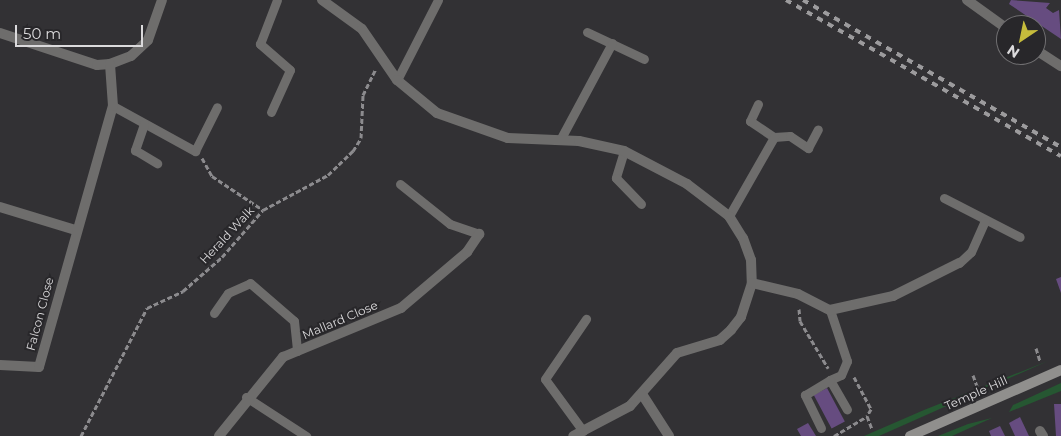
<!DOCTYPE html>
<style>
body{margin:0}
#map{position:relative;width:1061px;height:436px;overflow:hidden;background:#323134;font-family:Montserrat,sans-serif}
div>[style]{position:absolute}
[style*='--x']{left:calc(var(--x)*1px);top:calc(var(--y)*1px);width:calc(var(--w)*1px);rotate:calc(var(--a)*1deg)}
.green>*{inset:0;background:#265732}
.building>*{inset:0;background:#664c80;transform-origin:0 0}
.path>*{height:3px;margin-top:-1.5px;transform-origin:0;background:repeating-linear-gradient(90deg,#8c8b8e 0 5px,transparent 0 7.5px)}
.lane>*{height:9px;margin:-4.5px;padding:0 4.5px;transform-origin:4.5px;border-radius:4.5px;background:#6e6d6c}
.street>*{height:10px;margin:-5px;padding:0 5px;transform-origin:5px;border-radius:5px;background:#6e6d6c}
.secondary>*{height:10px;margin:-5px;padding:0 5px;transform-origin:5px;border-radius:5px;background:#908f8d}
.rail>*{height:4px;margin-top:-2px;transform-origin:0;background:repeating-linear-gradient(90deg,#9c9b9d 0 6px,transparent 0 12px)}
span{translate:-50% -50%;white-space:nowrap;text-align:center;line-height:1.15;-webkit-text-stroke:4px #28272a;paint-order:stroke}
.street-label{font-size:12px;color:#dbdadc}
.north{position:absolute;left:996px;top:15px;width:50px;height:50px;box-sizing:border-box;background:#28272a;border:1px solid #706f71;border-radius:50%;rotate:214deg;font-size:14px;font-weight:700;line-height:20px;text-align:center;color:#dbdadc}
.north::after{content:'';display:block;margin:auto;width:18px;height:22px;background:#c6bc3c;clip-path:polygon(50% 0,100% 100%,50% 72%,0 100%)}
.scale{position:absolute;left:15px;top:25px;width:128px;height:22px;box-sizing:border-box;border:2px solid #dbdadc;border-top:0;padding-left:6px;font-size:15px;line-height:18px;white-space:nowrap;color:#dbdadc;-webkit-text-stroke:4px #28272a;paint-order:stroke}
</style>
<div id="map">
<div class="green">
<i style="clip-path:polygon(1048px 361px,879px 436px,864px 436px,924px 410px)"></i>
<i style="clip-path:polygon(1061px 383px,1061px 391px,1009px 412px,1013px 405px)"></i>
<i style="clip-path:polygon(992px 418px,952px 436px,938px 436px,968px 424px)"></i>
</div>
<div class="building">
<i style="clip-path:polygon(1011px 0,1050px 3px,1046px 8px,1053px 13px,1059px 10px,1061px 39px,1009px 4px)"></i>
<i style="clip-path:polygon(1061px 277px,1061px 293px,1056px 279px)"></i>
<i style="left:827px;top:388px;width:38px;height:15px;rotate:62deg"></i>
<i style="clip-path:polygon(1054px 404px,1061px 404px,1061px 436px,1056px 436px)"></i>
<i style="clip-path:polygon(1020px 417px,1029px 436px,1015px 436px,1009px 423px)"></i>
<i style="clip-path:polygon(808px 423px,816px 436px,801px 436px,797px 429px)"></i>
<i style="clip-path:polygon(1000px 426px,1005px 436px,991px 436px,989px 431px)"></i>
</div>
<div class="path">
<i style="--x:202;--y:158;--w:21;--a:61"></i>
<i style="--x:212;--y:176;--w:61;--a:33.7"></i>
<i style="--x:799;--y:309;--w:12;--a:85"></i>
<i style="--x:800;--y:321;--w:55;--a:59.2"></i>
<i style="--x:1036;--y:348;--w:14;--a:73"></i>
<i style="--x:973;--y:375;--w:12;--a:70"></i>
<i style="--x:854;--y:377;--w:36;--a:62"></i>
<i style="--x:871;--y:409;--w:8;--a:120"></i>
<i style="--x:867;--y:416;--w:14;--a:69"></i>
<i style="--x:81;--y:436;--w:144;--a:-62.7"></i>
<i style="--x:147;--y:308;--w:40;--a:-25"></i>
<i style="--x:183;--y:291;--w:52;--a:-41.1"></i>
<i style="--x:222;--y:257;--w:62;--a:-48.9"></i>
<i style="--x:263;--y:210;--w:74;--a:-28.3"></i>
<i style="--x:328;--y:175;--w:35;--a:-44"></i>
<i style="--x:353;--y:151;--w:15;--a:-58"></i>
<i style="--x:361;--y:138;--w:43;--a:-87.3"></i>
<i style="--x:363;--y:95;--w:28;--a:-64"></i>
<i style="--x:834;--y:436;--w:39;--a:-31"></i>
</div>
<div class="lane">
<i style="--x:587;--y:32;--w:63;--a:25.3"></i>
<i style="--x:397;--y:80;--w:90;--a:-62.9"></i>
<i style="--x:758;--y:104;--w:19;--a:115"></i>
<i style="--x:750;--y:121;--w:29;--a:34"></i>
<i style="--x:774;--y:137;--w:16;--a:-4"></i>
<i style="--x:790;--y:136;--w:22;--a:34"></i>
<i style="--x:808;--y:148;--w:21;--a:-62"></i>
<i style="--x:113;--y:106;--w:94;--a:28.8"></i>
<i style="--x:195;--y:151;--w:49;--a:-63.4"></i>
<i style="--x:271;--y:112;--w:46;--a:-65.7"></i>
<i style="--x:290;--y:70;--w:40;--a:-139"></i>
<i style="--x:260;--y:44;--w:47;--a:-68.9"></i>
<i style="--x:144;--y:124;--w:28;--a:109"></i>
<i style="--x:135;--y:150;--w:26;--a:31"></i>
<i style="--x:560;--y:140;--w:110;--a:-61.8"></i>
<i style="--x:624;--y:151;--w:28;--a:107"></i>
<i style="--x:616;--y:178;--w:36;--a:46"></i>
<i style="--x:400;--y:184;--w:64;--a:38.7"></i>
<i style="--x:450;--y:224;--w:31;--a:19"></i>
<i style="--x:944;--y:198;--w:85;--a:27.2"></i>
<i style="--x:729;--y:216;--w:91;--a:-60.3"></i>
<i style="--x:959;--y:263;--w:16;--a:-43"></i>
<i style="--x:971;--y:252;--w:34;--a:-66"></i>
<i style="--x:830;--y:310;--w:54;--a:71.6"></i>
<i style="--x:847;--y:361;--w:15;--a:113"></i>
<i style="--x:841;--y:375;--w:12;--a:156"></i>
<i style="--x:830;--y:380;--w:34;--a:60"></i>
<i style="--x:214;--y:313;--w:24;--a:-55"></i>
<i style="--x:228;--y:293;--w:24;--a:-24"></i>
<i style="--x:250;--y:283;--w:58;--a:40.8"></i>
<i style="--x:294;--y:321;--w:30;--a:84"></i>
<i style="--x:246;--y:397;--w:72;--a:33"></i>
<i style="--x:821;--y:428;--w:37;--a:-116"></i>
<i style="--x:805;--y:395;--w:29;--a:-31"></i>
<i style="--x:583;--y:431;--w:64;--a:-126.2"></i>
<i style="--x:545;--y:379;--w:73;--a:-55.7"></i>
</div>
<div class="street">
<i style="--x:322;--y:0;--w:49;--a:35.9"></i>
<i style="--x:362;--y:29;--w:62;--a:55.5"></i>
<i style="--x:397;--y:80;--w:52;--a:39.5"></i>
<i style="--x:437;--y:113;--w:75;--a:19.4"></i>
<i style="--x:508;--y:138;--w:71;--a:2.4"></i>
<i style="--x:579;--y:141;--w:46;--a:12.5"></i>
<i style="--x:624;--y:151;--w:71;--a:27.6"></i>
<i style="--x:687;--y:184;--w:53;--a:37.3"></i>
<i style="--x:729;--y:216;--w:26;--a:58"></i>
<i style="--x:743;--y:238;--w:23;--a:70"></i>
<i style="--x:751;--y:260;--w:23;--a:88"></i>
<i style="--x:752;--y:283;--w:36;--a:108"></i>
<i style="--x:741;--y:317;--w:16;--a:128"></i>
<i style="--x:731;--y:330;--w:15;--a:138"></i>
<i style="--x:720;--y:340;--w:45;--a:163.2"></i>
<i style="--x:677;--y:353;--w:71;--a:131.6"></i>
<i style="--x:630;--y:406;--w:64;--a:152.2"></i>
<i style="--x:967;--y:0;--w:48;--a:35.7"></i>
<i style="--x:0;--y:33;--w:102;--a:18.3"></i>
<i style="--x:97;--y:65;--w:13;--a:-4"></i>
<i style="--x:110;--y:64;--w:22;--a:-21"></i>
<i style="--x:131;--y:56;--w:23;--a:-43"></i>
<i style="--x:148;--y:40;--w:42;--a:-70.7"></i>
<i style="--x:1036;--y:50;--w:30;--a:33"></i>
<i style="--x:0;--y:207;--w:78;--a:17"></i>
<i style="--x:752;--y:283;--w:47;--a:13.4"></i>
<i style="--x:798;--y:294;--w:36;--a:27"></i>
<i style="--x:830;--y:310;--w:65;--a:-12.5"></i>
<i style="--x:893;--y:296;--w:74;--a:-26.6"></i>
<i style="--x:0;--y:365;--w:39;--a:3"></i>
<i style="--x:39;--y:367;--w:271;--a:-74.2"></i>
<i style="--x:113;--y:106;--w:42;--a:-94.1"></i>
<i style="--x:642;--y:394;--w:50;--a:57.3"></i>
<i style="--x:1040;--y:431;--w:6;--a:59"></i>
<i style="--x:219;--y:436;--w:102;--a:-51"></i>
<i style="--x:283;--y:357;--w:128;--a:-22.6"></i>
<i style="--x:401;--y:308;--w:87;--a:-40.3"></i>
<i style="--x:467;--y:252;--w:22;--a:-56"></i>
</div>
<div class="secondary">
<i style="--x:910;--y:436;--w:165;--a:-23.6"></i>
</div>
<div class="rail">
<i style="--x:786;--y:0;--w:316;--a:29.6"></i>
<i style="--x:803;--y:0;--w:297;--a:29.7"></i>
</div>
<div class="street-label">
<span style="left:227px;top:235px;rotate:-47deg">Herald Walk</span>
<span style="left:40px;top:314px;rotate:-75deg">Falcon Close</span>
<span style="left:340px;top:320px;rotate:-23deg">Mallard Close</span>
<span style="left:976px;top:393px;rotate:-24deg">Temple Hill</span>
</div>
<div class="north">N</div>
<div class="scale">50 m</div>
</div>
